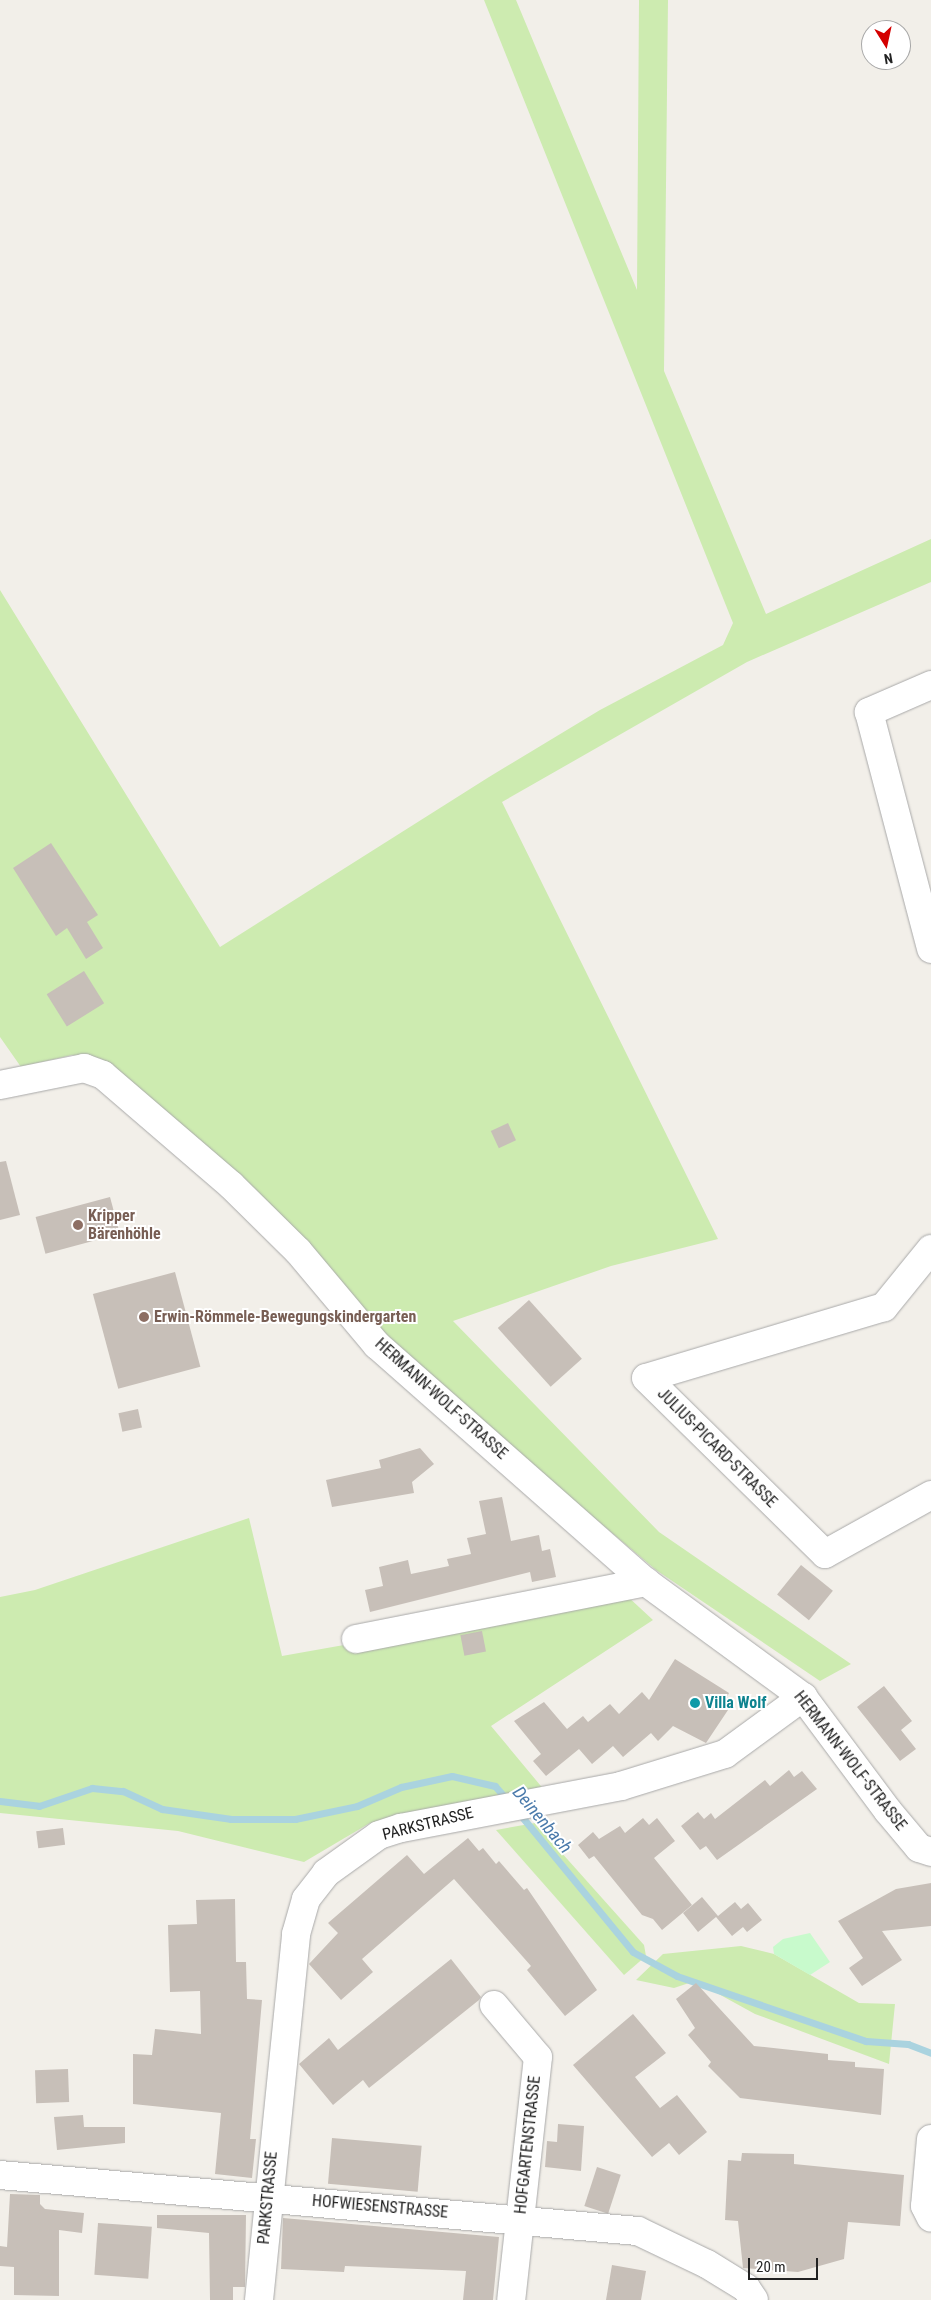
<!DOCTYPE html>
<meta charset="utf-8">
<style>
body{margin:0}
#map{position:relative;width:931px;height:2300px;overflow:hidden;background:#f2efe9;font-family:"Roboto Condensed",sans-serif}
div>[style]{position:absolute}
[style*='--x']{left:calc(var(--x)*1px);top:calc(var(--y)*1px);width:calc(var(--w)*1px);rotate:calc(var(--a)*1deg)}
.grass>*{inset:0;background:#cdebb0}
.park>*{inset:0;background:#c8facc}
.stream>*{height:7px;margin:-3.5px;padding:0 3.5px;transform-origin:3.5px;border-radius:3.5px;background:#aad3df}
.building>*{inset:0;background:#c7bfb8;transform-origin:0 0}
.roads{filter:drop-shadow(0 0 1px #a9a9a9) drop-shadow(0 0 1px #a9a9a9)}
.minor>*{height:28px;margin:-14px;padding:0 14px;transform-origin:14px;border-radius:14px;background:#fff}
.dots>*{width:14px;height:14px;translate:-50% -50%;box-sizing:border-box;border:2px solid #fff;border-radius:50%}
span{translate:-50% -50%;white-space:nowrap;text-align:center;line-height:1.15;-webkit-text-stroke:4px #fff;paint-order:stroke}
.education-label{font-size:16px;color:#785e54;font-weight:700}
.left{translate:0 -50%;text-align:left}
.street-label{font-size:16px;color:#222}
.culture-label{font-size:16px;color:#0d838f;font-weight:700}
.water-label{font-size:18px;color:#4a7aab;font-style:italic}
.north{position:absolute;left:861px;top:20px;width:50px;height:50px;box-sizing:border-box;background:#fff;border:1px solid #a7a7a7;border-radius:50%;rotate:170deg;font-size:14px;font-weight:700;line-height:20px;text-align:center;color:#222}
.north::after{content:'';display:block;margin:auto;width:18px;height:22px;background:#d40000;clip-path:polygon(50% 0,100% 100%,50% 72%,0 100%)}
.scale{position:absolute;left:748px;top:2258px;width:70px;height:22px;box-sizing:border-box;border:2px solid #222;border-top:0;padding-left:6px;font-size:15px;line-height:18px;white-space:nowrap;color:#222;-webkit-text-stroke:4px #fff;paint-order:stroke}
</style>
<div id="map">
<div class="grass">
<i style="clip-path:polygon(484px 0,516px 0,637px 290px,639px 0,668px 0,664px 371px,766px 614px,931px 539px,931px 582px,747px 662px,502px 802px,718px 1239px,611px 1266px,453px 1321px,659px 1532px,851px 1664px,820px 1681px,656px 1570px,384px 1341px,108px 1067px,72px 1055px,21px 1067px,0 1037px,0 590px,220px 947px,489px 777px,600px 710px,723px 645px,733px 623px)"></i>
<i style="clip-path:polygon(249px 1518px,282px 1656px,626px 1595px,653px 1620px,491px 1726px,545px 1791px,370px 1823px,304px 1862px,178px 1831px,0 1813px,0 1597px,35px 1590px)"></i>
<i style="clip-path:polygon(535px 1823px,644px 1945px,646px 1956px,624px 1975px,496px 1830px)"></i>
<i style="clip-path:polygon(741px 1946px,774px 1954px,859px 2003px,895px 2004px,889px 2064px,755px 2014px,695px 1981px,674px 1988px,636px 1980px,663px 1954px)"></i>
</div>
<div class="park">
<i style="clip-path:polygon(810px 1933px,830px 1962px,810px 1975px,774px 1954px,773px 1947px,783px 1939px)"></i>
</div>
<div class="stream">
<i style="--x:0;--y:1801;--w:39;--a:7"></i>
<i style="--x:39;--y:1806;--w:56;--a:-18.8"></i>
<i style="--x:92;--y:1788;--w:31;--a:6"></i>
<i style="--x:123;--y:1791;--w:43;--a:24.8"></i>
<i style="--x:162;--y:1809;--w:70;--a:8.2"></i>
<i style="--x:231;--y:1819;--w:64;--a:0"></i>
<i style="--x:295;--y:1819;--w:63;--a:-11.8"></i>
<i style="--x:357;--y:1806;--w:48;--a:-23.4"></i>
<i style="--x:401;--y:1787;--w:52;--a:-12.2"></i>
<i style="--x:452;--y:1776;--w:44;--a:13.1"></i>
<i style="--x:495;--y:1786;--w:18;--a:49"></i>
<i style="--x:518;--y:1812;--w:181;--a:50.6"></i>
<i style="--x:633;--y:1952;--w:50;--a:28.6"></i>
<i style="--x:677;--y:1976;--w:200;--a:19"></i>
<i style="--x:866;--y:2041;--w:42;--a:4.1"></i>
<i style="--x:908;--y:2044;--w:25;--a:21"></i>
</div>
<div class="building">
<i style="clip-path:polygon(51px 843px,98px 915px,87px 922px,103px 948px,86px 959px,67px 928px,56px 936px,13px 868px)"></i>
<i style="left:84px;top:971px;width:38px;height:44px;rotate:58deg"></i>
<i style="left:508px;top:1123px;width:19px;height:19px;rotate:65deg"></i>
<i style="clip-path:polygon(6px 1161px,20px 1215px,0 1220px,0 1162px)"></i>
<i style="left:110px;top:1197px;width:38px;height:77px;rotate:75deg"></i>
<i style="left:175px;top:1272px;width:98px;height:85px;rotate:75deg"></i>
<i style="left:529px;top:1300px;width:79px;height:42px;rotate:48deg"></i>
<i style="left:138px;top:1409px;width:19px;height:20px;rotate:78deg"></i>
<i style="clip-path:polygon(420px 1448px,434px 1464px,412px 1482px,414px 1493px,332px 1507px,326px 1480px,381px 1468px,379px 1460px)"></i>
<i style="clip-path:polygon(502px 1497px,511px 1541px,539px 1535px,542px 1551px,550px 1549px,556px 1577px,532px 1582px,530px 1572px,370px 1612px,365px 1590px,383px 1586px,379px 1567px,408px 1560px,411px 1574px,449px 1566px,447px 1559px,471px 1554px,467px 1538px,486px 1534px,479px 1501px)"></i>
<i style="left:801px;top:1565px;width:41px;height:38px;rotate:39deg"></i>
<i style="left:482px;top:1631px;width:21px;height:22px;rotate:79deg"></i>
<i style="clip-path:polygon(675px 1659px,729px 1693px,727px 1697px,734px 1701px,706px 1743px,673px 1726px,658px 1741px,651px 1733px,623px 1757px,613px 1746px,592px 1764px,579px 1749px,546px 1776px,533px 1761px,541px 1754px,514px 1721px,544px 1702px,567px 1729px,583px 1716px,588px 1722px,610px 1704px,619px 1714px,642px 1692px,649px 1700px)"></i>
<i style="clip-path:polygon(884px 1686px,912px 1721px,901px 1730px,916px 1749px,900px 1761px,857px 1707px)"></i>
<i style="clip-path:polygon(789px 1770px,794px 1777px,802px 1771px,817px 1789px,717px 1860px,706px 1846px,700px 1850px,681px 1826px,698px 1812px,704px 1819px,711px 1813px,715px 1819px,765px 1780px,770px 1786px)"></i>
<i style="clip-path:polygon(643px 1818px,649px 1825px,657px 1818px,675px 1841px,654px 1858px,692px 1905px,662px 1930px,653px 1919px,642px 1915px,594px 1856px,589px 1859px,578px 1845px,593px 1832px,599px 1839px,620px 1826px,625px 1833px)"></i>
<i style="left:63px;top:1828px;width:17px;height:27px;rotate:83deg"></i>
<i style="clip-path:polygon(468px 1838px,479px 1851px,483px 1848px,496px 1864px,499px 1861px,524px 1890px,527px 1888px,597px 1990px,565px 2016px,527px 1970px,531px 1966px,454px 1879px,362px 1959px,373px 1972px,341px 2000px,309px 1964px,338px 1933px,328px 1923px,407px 1855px,424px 1874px)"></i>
<i style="clip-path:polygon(931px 1883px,931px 1926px,882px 1931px,902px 1960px,862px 1986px,849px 1968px,863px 1958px,838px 1921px,896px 1889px)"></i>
<i style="clip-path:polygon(702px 1897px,718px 1916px,735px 1902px,741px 1909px,748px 1903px,762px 1920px,747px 1932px,743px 1927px,732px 1936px,716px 1917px,698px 1932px,683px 1913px)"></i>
<i style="clip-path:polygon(235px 1899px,236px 1962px,246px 1962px,247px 1999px,262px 2000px,250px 2139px,256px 2139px,252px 2178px,215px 2174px,221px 2113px,133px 2104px,133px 2054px,152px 2055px,155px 2029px,201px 2034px,200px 1991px,170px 1992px,168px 1925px,197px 1924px,196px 1900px)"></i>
<i style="clip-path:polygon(451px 1959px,481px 1997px,479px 2000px,369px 2088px,363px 2080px,333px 2105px,299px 2064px,329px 2038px,338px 2050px)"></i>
<i style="clip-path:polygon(696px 1983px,754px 2046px,828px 2054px,828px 2060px,855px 2062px,855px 2067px,884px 2069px,881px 2115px,740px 2098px,708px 2066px,711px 2062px,688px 2035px,695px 2028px,676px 1999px)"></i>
<i style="clip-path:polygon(633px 2014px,666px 2053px,635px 2077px,660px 2108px,677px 2095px,707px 2132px,679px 2155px,669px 2143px,652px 2157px,573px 2065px)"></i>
<i style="left:68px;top:2069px;width:33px;height:33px;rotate:88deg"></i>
<i style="clip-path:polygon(83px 2115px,84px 2127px,125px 2127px,125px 2143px,57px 2150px,54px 2117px)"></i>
<i style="clip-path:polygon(558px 2124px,584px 2126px,581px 2171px,545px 2167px,547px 2141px,557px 2142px)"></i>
<i style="left:332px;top:2138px;width:90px;height:46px;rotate:5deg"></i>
<i style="clip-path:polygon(742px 2153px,794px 2154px,794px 2164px,904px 2175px,900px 2226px,848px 2222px,844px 2259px,798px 2272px,743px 2268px,738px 2221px,725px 2220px,728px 2160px,741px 2161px)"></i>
<i style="left:597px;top:2167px;width:25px;height:41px;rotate:18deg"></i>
<i style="clip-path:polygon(10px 2194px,40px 2195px,40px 2204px,45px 2209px,84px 2213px,82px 2233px,59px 2230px,59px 2296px,14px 2295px,14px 2267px,0 2266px,0 2246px,7px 2247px)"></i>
<i style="clip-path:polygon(157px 2215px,246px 2215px,245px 2287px,233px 2287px,233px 2300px,210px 2300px,209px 2233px,157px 2228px)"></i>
<i style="clip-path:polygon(283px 2218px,499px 2237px,493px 2300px,463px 2300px,466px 2271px,345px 2266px,344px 2272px,281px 2269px)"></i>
<i style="left:98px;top:2223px;width:54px;height:52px;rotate:4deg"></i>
<i style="clip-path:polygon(612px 2265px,646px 2271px,641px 2300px,606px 2300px)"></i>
</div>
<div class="roads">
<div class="minor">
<i style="--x:931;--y:685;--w:68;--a:156.5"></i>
<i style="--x:869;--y:712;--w:245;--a:75.3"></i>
<i style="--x:0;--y:1085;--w:86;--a:-11.4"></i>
<i style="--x:84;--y:1068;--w:20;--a:20"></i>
<i style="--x:103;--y:1075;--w:169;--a:40.7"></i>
<i style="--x:231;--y:1185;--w:94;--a:44.6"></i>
<i style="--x:298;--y:1251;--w:123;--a:50"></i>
<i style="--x:377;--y:1345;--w:359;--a:41.4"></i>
<i style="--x:646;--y:1582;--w:195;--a:36.2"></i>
<i style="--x:803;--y:1697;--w:142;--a:53.3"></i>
<i style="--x:888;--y:1811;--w:48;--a:50"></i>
<i style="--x:919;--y:1848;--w:13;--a:18"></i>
<i style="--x:931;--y:1249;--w:75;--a:129"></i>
<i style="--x:884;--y:1307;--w:248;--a:163.4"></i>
<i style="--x:646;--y:1378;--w:251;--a:44.5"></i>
<i style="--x:825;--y:1554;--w:121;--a:-29.1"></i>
<i style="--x:356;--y:1639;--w:296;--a:-11.1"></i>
<i style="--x:494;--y:2005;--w:68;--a:49.8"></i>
<i style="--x:538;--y:2057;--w:244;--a:96.3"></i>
<i style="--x:931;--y:2139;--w:67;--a:95.1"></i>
<i style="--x:925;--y:2206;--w:13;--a:63"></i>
<i style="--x:0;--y:2175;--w:640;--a:5.02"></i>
<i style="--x:638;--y:2231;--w:76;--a:25.6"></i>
<i style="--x:707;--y:2264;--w:46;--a:31.6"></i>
<i style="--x:746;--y:2288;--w:14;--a:56"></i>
<i style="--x:259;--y:2300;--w:368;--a:-84.2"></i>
<i style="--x:296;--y:1934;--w:36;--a:-74"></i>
<i style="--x:306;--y:1899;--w:33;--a:-52"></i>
<i style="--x:326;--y:1873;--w:65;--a:-35.6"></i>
<i style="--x:379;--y:1835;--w:23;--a:-18"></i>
<i style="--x:401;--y:1828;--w:224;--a:-10.8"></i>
<i style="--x:621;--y:1786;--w:109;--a:-17.1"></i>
<i style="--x:725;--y:1754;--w:97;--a:-36.2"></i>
</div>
</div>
<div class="dots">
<i style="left:78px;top:1225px;background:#8d6e63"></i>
<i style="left:144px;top:1317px;background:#8d6e63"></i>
<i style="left:695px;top:1703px;background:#0f9aa8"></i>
</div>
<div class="education-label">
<span class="left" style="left:88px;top:1225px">Kripper<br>Bärenhöhle</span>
<span class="left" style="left:154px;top:1317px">Erwin-Römmele-Bewegungskindergarten</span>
</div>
<div class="street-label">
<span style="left:441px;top:1399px;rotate:42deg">HERMANN-WOLF-STRASSE</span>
<span style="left:717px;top:1448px;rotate:45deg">JULIUS-PICARD-STRASSE</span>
<span style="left:850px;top:1761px;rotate:52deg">HERMANN-WOLF-STRASSE</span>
<span style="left:428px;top:1824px;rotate:-14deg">PARKSTRASSE</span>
<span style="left:528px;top:2145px;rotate:-84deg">HOFGARTENSTRASSE</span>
<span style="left:268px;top:2198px;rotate:-85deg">PARKSTRASSE</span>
<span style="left:380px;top:2207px;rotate:5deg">HOFWIESENSTRASSE</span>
</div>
<div class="culture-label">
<span class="left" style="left:705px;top:1703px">Villa Wolf</span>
</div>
<div class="water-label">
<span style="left:542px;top:1820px;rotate:50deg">Deinenbach</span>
</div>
<div class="north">N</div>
<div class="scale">20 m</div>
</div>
